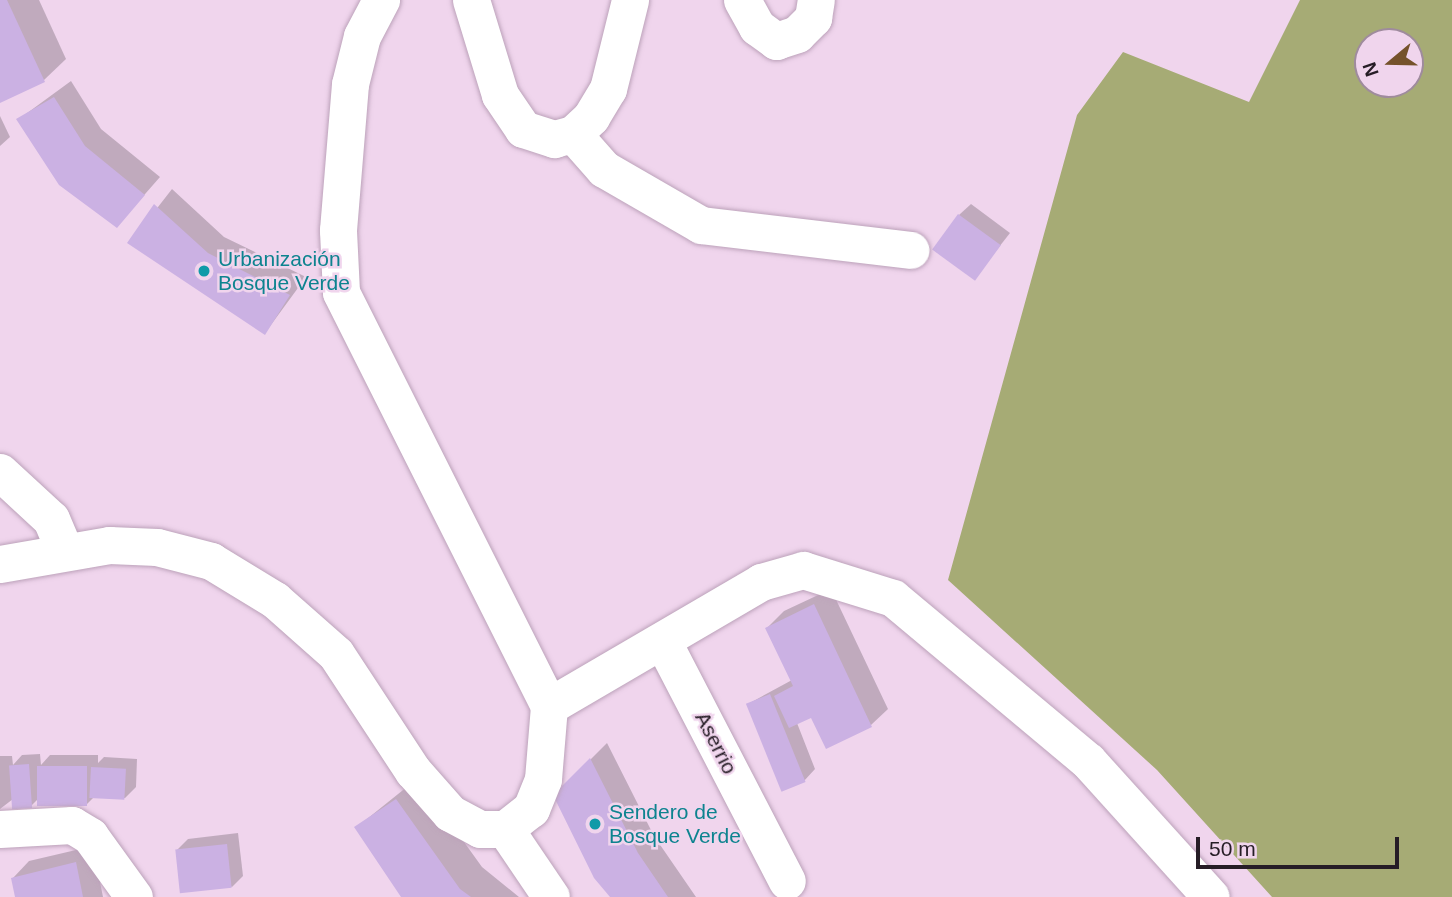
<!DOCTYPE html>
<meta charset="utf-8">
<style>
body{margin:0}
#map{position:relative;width:1452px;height:897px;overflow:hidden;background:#f0d5ed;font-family:Arial,sans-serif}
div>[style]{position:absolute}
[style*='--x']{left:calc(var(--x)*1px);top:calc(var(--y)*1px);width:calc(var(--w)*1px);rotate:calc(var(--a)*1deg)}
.forest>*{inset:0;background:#a6ab75}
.shadow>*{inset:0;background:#0003}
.building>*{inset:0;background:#cbb1e3;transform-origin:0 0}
.roads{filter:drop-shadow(0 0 2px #bca2ba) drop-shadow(0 0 2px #bca2ba)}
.minor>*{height:37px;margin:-18.5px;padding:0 18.5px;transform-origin:18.5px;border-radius:18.5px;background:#fff}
.dots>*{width:19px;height:19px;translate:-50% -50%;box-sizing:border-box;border:4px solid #f0d5ed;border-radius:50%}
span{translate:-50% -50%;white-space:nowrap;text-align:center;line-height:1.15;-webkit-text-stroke:5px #f0d5ed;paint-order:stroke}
.culture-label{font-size:21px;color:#0d838f}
.left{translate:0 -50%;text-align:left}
.street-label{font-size:21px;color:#261d26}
.north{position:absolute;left:1354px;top:28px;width:70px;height:70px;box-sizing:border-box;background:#f0d5ed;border:2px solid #9f8b9d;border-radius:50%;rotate:251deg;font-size:19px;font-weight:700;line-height:28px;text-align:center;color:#261d26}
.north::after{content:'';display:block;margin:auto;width:24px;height:32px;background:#75522b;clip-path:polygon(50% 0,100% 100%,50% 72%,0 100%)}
.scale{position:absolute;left:1196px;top:837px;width:203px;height:32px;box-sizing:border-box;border:4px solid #261d26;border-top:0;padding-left:9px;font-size:21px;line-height:24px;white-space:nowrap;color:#261d26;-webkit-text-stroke:5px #f0d5ed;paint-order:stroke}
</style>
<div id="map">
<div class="forest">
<i style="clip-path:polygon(evenodd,1300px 0,1452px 0,1452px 897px,1272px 897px,1157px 770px,948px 580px,1077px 115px,1123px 52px,1249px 102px,1300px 0,1368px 42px,1410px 42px,1410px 84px,1368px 84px,1368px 42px)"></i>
</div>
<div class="shadow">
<i style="clip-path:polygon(0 0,39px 0,66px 59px,44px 80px,1px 101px)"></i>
<i style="clip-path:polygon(71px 81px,101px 129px,160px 177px,117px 226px,19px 119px)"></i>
<i style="clip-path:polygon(0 116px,10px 137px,0 146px)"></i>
<i style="clip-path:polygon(172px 189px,224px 237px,306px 277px,265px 333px,130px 243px)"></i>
<i style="clip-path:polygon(971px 204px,1010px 233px,974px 279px,959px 215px)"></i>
<i style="clip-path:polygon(831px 589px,888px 709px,871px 725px,812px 716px,797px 723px,815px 769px,804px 781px,748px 704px,792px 680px,767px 628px,784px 611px)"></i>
<i style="clip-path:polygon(607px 743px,654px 836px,696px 897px,612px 897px,555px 795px)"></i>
<i style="clip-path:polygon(40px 754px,41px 765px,50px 755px,98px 755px,98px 763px,104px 757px,137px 759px,136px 787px,125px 798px,94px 797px,87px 804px,39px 798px,31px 806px,13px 799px,0 809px,0 756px,12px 756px,13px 765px,22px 755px)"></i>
<i style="clip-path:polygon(418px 778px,482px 867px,519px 897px,404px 897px,357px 827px)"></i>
<i style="clip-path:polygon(238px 833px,243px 876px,232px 887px,177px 850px,188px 839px)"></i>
<i style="clip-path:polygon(93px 846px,103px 897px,17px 897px,13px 878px,29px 861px)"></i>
</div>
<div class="building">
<i style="clip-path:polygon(0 0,7px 0,45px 82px,0 103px)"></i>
<i style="clip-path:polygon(54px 97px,85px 146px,145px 195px,117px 228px,59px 185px,16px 119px)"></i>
<i style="clip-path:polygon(154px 204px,208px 253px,290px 295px,265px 335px,127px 243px)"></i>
<i style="left:958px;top:214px;width:53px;height:44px;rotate:36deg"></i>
<i style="clip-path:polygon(814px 604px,872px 727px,826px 749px,811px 718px,789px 728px,774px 696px,793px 686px,765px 628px)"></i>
<i style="left:770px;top:694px;width:95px;height:26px;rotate:68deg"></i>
<i style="clip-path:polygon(590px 758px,638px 853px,668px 897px,610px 897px,594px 878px,553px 795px)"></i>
<i style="left:29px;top:764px;width:44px;height:20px;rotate:86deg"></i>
<i style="left:37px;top:766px;width:50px;height:40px"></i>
<i style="left:91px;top:767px;width:35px;height:31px;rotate:3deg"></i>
<i style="clip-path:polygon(396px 799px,460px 889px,471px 897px,401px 897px,354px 827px)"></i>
<i style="left:227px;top:844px;width:44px;height:52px;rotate:84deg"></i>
<i style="clip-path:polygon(76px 862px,83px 897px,15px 897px,11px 878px)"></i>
</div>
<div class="roads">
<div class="minor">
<i style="--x:471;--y:0;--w:99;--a:73"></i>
<i style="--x:500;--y:95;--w:41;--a:55.9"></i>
<i style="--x:523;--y:129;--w:33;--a:18"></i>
<i style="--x:554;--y:139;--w:20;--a:-15"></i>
<i style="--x:573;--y:134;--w:25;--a:-43"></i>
<i style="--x:591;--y:117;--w:33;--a:-59"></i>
<i style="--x:608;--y:89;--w:92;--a:-76.1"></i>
<i style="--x:742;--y:0;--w:31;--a:61"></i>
<i style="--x:757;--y:27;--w:24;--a:36"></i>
<i style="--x:776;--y:41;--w:22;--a:-18"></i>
<i style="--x:797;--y:34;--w:23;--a:-45"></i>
<i style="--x:813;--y:18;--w:18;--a:-81"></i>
<i style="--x:573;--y:134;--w:47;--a:48.5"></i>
<i style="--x:604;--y:169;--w:112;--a:30"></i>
<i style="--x:701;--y:225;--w:211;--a:6.8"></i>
<i style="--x:0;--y:472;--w:69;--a:42.7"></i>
<i style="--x:51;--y:519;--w:34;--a:67"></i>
<i style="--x:0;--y:564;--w:111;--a:-9.9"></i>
<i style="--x:109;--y:545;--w:48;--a:2.4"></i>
<i style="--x:157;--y:547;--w:56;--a:14.5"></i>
<i style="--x:211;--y:561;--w:75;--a:31.4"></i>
<i style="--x:275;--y:600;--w:81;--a:41.5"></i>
<i style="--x:336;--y:654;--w:140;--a:56.7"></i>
<i style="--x:413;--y:771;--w:56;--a:48.6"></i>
<i style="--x:450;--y:813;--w:34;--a:28"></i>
<i style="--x:480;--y:829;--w:25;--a:0"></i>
<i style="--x:505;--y:829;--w:33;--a:-38"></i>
<i style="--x:531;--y:809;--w:32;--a:-68"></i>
<i style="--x:543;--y:779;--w:73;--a:-85.3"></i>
<i style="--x:549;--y:706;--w:463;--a:-116.7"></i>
<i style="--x:341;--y:292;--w:62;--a:-92.8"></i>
<i style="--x:338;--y:230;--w:146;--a:-85.3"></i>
<i style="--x:350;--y:84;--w:49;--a:-76"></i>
<i style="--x:362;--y:36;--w:41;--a:-62.2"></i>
<i style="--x:663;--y:642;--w:269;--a:62.6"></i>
<i style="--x:549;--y:706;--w:246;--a:-30.3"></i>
<i style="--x:761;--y:582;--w:44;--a:-15.9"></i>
<i style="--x:803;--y:570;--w:94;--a:17.3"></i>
<i style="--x:893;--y:598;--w:254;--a:39.9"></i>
<i style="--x:1088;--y:761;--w:183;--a:47.9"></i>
<i style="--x:0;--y:829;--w:72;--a:-3.2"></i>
<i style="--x:72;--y:825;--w:21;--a:31"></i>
<i style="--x:90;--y:836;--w:75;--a:54.2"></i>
<i style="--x:505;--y:829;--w:82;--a:55.9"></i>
</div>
</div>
<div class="dots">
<i style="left:204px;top:271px;background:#0f9aa8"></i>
<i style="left:595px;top:824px;background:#0f9aa8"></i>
</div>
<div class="culture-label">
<span class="left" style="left:218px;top:271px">Urbanización<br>Bosque Verde</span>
<span class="left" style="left:609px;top:824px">Sendero de<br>Bosque Verde</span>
</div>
<div class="street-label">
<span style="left:716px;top:743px;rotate:63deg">Aserrio</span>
</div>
<div class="north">N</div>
<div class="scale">50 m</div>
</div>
